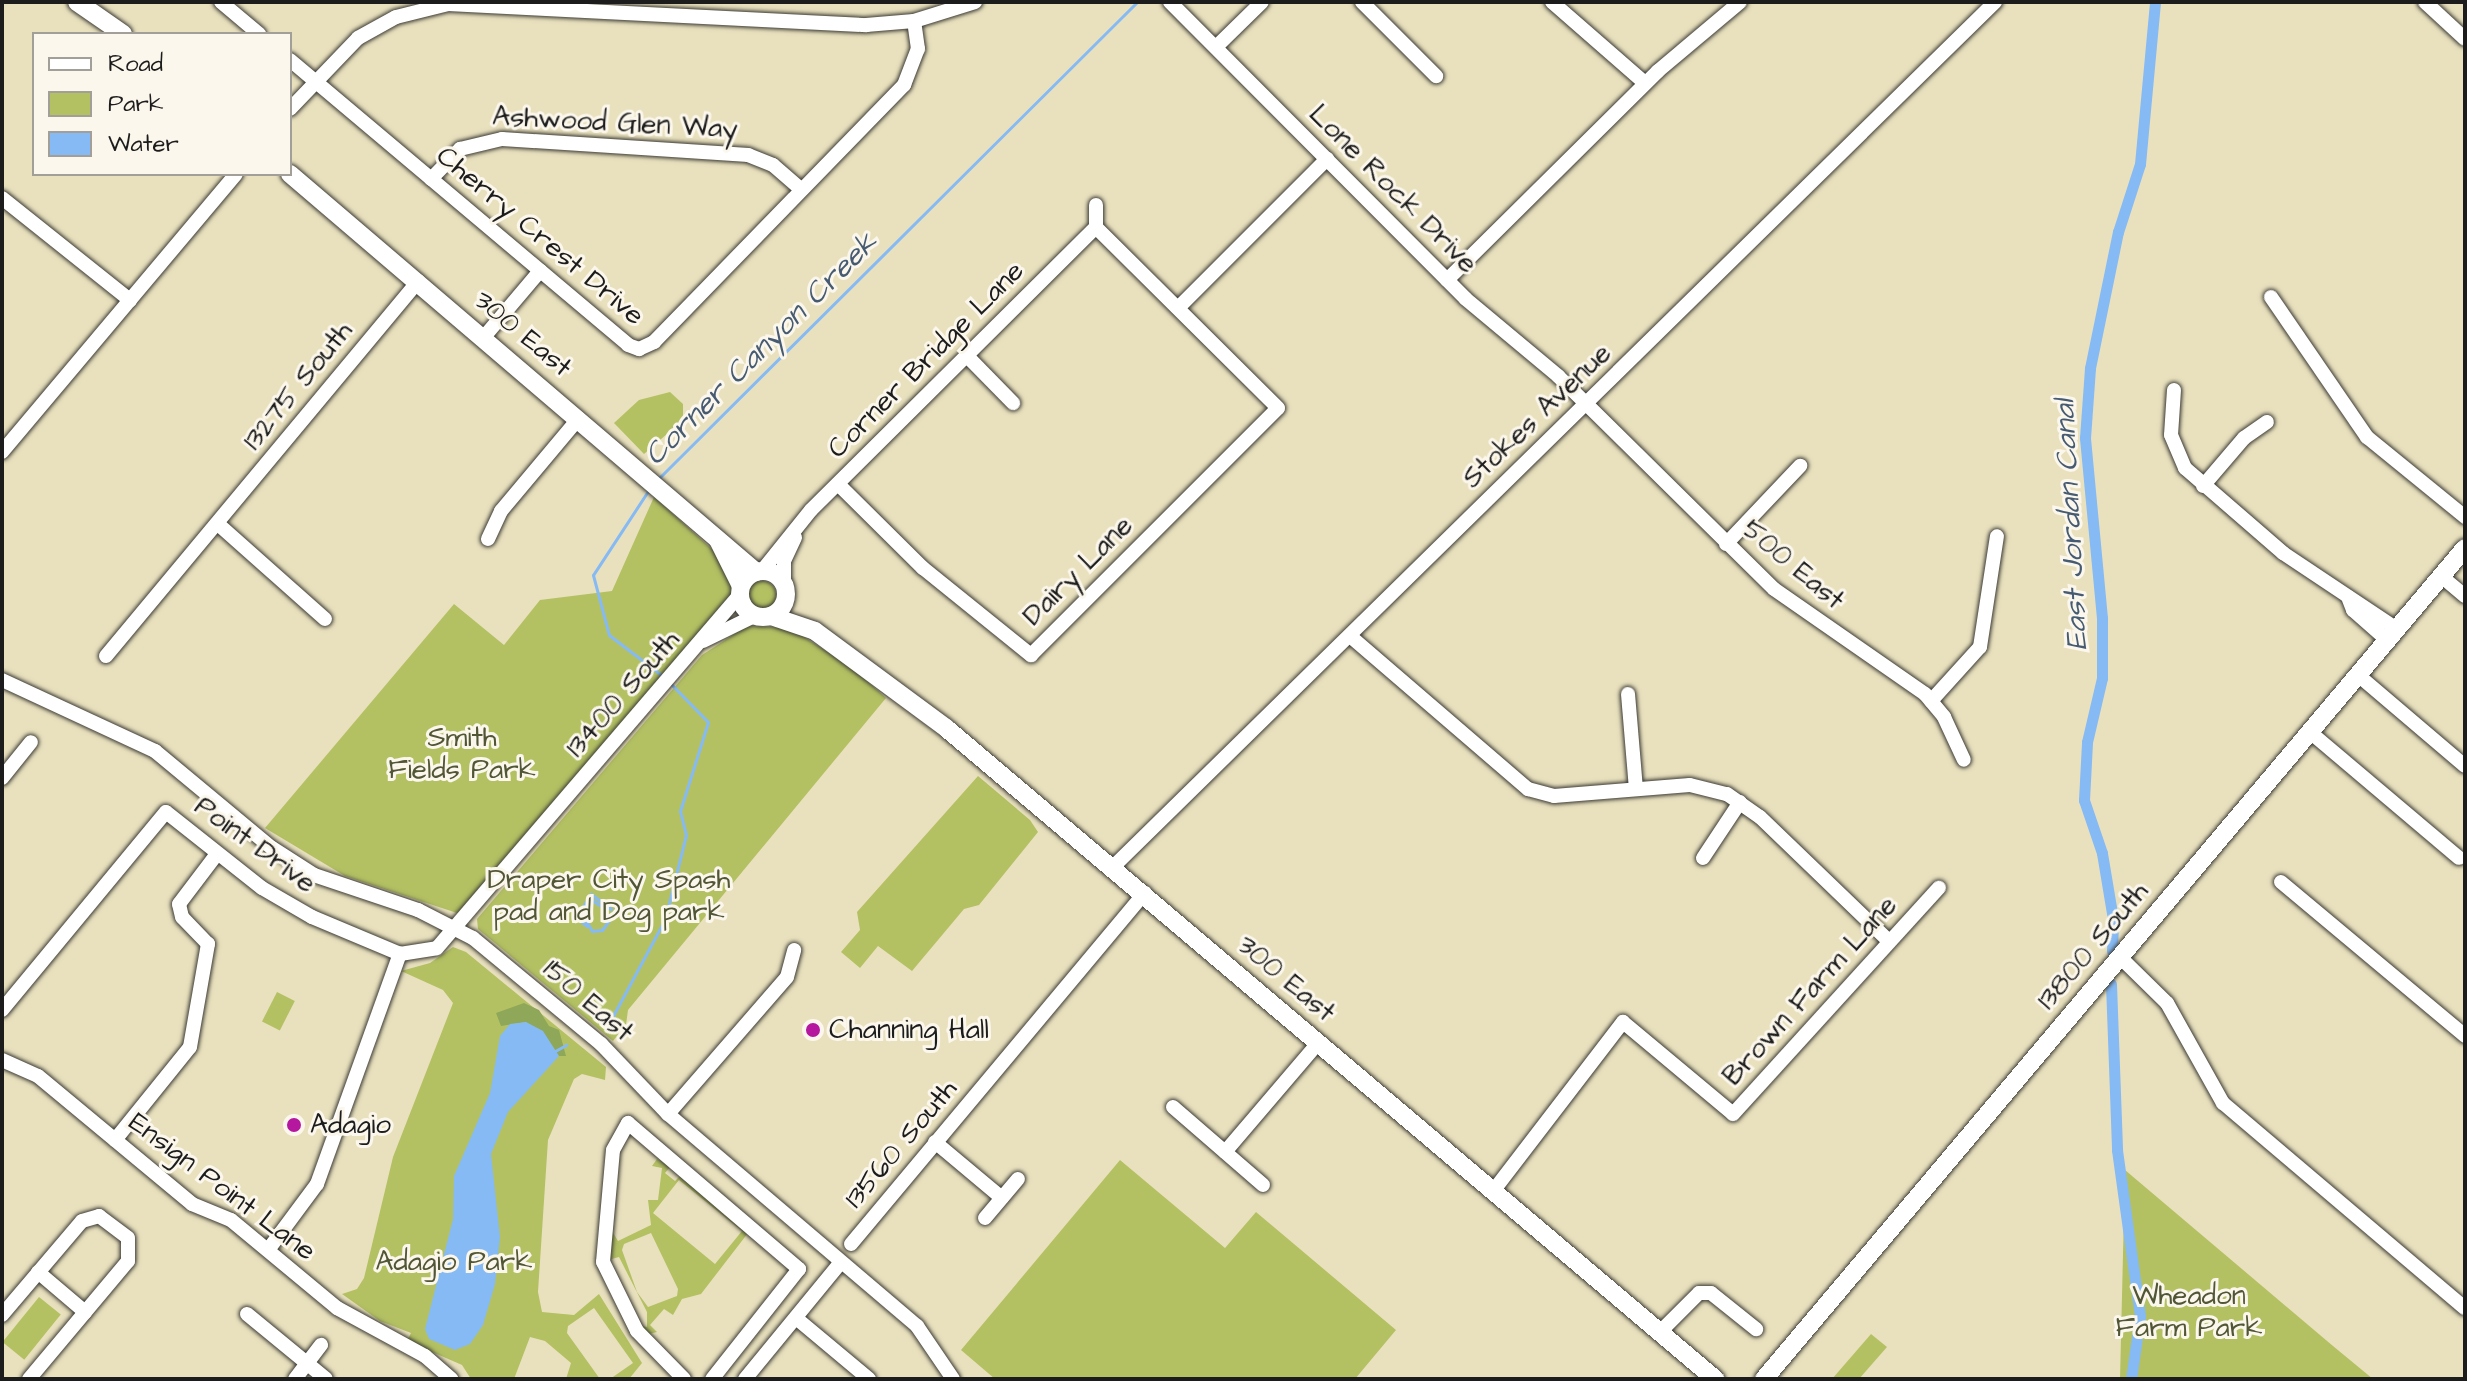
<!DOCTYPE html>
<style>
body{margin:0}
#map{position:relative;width:2467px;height:1381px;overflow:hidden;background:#e9e1be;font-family:"Architects Daughter",sans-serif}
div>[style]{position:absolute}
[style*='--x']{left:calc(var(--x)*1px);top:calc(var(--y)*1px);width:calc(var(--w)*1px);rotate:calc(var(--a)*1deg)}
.green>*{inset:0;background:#b3c163;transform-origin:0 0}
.round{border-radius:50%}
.forest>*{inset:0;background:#8ea759}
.water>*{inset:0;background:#86baf4}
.stream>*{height:3px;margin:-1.5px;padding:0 1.5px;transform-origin:1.5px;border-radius:1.5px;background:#86baf4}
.canal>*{height:11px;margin:-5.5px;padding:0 5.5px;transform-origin:5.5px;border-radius:5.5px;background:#86baf4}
.roads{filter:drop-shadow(0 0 2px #3b3a34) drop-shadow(0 0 2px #3b3a34)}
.minor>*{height:14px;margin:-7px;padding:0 7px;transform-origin:7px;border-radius:7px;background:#fff}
.major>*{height:18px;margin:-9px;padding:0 9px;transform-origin:9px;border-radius:9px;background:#fff}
.major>.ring{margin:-9px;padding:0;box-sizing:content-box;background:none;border:18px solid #fff;border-radius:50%}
.dots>*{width:22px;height:22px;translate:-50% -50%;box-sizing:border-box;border:4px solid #fbf7ec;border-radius:50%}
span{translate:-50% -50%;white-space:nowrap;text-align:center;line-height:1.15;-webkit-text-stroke:6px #fbf7ec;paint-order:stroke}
.street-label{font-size:28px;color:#1c1c1c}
.park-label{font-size:28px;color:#515635}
.poi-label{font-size:28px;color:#1c1c1c}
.left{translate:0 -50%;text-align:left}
.water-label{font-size:30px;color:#465b72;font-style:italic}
.frame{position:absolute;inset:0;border:4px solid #1c1c1c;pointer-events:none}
.legend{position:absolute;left:32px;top:32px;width:260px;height:144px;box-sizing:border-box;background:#fbf7ec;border:2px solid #a29f99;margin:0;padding:10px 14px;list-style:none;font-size:24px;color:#1c1c1c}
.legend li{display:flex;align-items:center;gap:16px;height:40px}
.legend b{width:40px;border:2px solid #a29f99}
</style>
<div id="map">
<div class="green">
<i style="clip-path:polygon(670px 392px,683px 404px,683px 420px,644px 454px,614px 423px,639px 400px)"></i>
<i style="clip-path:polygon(654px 497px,714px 551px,733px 584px,731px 598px,460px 914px,345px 876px,265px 828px,454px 604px,504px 645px,540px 600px,612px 591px)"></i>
<i class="round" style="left:748px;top:581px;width:28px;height:28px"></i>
<i style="clip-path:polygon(747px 626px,790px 628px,851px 667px,886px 698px,628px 1010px,626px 1025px,613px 1041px,478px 929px,477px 919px,702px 655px)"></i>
<i style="clip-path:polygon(978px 776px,1030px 820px,1038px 832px,979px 905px,964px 909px,912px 971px,878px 946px,860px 968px,841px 952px,860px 930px,857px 912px)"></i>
<i style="clip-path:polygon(453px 947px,466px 952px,606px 1067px,605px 1080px,582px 1074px,574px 1079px,548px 1140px,538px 1292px,542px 1312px,574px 1315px,599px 1294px,642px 1363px,629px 1379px,610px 1379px,633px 1363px,594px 1308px,568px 1326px,567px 1333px,600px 1379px,566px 1379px,571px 1363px,545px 1341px,530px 1337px,514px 1379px,471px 1379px,462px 1365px,407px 1341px,411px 1333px,380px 1321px,342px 1294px,357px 1289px,364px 1278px,393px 1157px,453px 1003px,443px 990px,401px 971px,430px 963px)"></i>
<i style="left:277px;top:992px;width:20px;height:33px;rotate:27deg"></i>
<i style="clip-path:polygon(evenodd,657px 1159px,671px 1166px,665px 1173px,675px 1181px,681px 1175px,748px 1233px,701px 1294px,682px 1299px,673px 1315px,664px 1309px,650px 1325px,657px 1332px,649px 1334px,642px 1326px,647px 1327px,647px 1312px,619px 1257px,608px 1260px,612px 1231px,618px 1241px,651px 1225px,648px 1200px,658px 1200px,662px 1168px,652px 1166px,657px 1159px,679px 1180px,742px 1231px,715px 1264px,653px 1213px,679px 1180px,657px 1159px,651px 1233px,678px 1289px,677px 1296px,648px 1307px,637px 1292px,622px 1250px,624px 1244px,651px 1233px)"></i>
<i style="clip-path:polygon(1120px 1160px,1225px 1248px,1256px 1212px,1396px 1330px,1355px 1379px,995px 1379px,961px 1350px)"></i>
<i style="clip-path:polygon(2125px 1170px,2333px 1346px,2373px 1379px,2120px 1379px)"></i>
<i style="left:39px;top:1297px;width:28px;height:58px;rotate:39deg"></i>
<i style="clip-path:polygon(1871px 1334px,1887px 1347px,1859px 1379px,1832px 1379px)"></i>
</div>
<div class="forest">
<i style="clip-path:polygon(524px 1003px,539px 1010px,549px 1026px,559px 1030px,566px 1056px,559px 1056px,526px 1022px,501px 1026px,496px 1013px)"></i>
</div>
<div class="water">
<i style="clip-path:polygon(526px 1022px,543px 1031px,559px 1056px,508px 1112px,491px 1154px,500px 1237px,495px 1284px,483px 1325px,470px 1344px,455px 1350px,429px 1339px,425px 1329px,453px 1219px,454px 1176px,490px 1093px,500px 1036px,510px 1024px)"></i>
</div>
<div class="stream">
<i style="--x:658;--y:479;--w:676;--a:-44.88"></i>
<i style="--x:648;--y:491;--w:100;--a:123.2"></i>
<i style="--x:593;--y:575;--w:62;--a:75.1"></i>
<i style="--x:609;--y:635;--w:69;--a:37.4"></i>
<i style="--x:589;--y:898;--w:14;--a:34"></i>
<i style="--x:578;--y:914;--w:24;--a:-57"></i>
<i style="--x:591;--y:894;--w:25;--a:37"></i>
<i style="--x:573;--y:916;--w:10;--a:0"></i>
<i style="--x:583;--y:916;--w:17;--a:59"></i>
<i style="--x:592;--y:931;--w:10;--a:-6"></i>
<i style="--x:602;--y:930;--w:19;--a:-54"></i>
<i style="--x:574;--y:916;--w:16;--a:38"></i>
<i style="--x:608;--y:1025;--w:120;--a:-61.7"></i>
<i style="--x:665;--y:919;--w:87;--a:-76"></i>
<i style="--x:686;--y:835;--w:25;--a:-104"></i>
<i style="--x:680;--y:811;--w:93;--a:-72.5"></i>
<i style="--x:708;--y:722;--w:52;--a:-134.2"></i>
<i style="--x:555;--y:1051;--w:13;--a:-29"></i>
</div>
<div class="canal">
<i style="--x:2112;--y:951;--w:32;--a:-88"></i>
<i style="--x:2113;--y:919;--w:67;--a:-99.5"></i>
<i style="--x:2102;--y:853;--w:56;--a:-108.8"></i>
<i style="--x:2084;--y:800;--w:58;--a:-87"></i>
<i style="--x:2087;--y:742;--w:66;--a:-76.8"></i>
<i style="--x:2102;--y:678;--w:60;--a:-90"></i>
<i style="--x:2102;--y:618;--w:181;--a:-95.4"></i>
<i style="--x:2085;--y:438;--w:70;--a:-85.9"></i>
<i style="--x:2090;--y:368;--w:139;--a:-78.4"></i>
<i style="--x:2118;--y:232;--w:71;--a:-72.1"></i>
<i style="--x:2140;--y:164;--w:163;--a:-84.7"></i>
<i style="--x:2111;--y:984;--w:166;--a:87.9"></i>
<i style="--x:2117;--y:1150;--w:168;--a:82.1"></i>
<i style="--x:2140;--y:1316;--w:64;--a:98.1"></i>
</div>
<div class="roads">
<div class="minor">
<i style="--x:221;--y:2;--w:50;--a:40.1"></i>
<i style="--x:1170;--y:2;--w:419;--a:45.1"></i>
<i style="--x:1466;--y:299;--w:120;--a:39.9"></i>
<i style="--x:1558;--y:376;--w:303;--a:44.6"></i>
<i style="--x:1774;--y:589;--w:184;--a:34.8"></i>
<i style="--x:1925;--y:694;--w:30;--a:50"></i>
<i style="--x:1944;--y:717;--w:47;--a:65.1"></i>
<i style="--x:1362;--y:2;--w:105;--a:45"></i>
<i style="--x:1552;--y:2;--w:123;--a:41.1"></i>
<i style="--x:2425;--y:2;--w:54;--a:42.8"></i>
<i style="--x:1216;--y:47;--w:64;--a:-44.4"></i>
<i style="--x:290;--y:60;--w:442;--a:40.1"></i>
<i style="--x:628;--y:345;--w:12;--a:20"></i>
<i style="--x:639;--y:349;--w:17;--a:-25"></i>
<i style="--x:654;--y:342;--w:359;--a:-45.8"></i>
<i style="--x:904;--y:85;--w:39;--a:-69"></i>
<i style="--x:918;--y:49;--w:28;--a:-98"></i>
<i style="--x:290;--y:109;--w:98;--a:-46.2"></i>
<i style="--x:358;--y:38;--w:43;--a:-28.9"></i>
<i style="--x:396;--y:17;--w:54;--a:-14"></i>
<i style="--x:448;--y:4;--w:419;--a:2.9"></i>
<i style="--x:866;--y:25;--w:48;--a:-4.8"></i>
<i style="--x:914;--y:21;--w:64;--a:-17.3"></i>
<i style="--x:431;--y:179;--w:42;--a:-46"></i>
<i style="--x:460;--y:149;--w:43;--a:-13.4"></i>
<i style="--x:502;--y:139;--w:247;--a:3.7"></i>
<i style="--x:748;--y:155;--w:27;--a:22"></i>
<i style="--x:773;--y:165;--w:37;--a:41"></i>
<i style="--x:2;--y:198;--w:164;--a:38.6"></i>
<i style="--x:1447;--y:280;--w:297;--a:-44.7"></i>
<i style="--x:1658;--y:71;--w:107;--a:-40.1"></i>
<i style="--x:2271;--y:297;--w:170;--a:55.6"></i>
<i style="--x:2367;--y:437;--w:127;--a:39.2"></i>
<i style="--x:1178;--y:308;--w:211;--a:-45"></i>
<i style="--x:484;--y:337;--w:87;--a:-49.7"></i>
<i style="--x:967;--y:356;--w:66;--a:45.6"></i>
<i style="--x:2174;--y:390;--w:45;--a:93.8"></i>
<i style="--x:2171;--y:435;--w:36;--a:67"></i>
<i style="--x:2185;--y:468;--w:130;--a:40.9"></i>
<i style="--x:2283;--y:553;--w:137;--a:33.7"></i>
<i style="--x:2;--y:452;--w:363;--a:-49.9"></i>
<i style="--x:838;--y:484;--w:120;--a:44.7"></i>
<i style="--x:923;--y:568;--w:139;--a:38.9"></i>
<i style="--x:1031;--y:655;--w:349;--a:-45"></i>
<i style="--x:1278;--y:408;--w:257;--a:-135.2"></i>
<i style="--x:2203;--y:486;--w:63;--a:-49.5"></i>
<i style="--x:2244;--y:438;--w:28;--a:-35"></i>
<i style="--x:218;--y:524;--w:143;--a:41.6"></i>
<i style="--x:488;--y:539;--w:31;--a:-65"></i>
<i style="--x:501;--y:511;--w:121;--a:-50"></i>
<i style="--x:1726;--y:544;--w:108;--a:-46.5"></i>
<i style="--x:762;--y:571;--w:78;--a:-51.2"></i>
<i style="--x:811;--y:510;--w:402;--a:-44.8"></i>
<i style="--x:1096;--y:227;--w:22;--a:-90"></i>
<i style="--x:2441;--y:576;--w:31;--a:40"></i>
<i style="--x:784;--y:585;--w:24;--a:-90"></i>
<i style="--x:784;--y:561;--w:26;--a:-65"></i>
<i style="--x:2348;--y:597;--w:14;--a:69"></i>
<i style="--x:2353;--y:610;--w:45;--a:41.4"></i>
<i style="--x:1350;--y:636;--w:235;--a:40.7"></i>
<i style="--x:1528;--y:789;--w:27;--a:15"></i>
<i style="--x:1554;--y:796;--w:136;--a:-4.6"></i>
<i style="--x:1690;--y:785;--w:38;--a:14"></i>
<i style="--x:1727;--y:794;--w:40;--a:34.9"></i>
<i style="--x:1760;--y:817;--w:179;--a:43.9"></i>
<i style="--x:703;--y:641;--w:57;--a:-26.1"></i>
<i style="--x:106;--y:656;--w:488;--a:-50.2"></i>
<i style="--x:2358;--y:675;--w:140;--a:40.4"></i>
<i style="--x:2;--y:680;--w:169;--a:24.9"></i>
<i style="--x:155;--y:751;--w:152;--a:39.7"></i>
<i style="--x:272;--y:848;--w:50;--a:32.7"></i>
<i style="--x:314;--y:875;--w:110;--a:18.6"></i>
<i style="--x:418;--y:910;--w:62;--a:27"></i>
<i style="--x:473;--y:938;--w:166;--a:39.6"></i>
<i style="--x:601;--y:1044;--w:97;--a:46.3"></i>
<i style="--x:668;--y:1114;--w:327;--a:40.4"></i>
<i style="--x:917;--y:1326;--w:64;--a:55.8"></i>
<i style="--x:1628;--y:694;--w:95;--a:85.2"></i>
<i style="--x:1931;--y:701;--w:73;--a:-47.8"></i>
<i style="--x:1980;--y:647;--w:112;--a:-81.3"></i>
<i style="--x:2310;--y:732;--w:195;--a:40.2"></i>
<i style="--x:2;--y:778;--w:46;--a:-51.1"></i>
<i style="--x:1703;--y:858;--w:67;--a:-56.5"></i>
<i style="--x:1114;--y:866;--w:1234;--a:-44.44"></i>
<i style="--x:2281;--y:882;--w:240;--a:39.9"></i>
<i style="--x:2120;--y:957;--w:66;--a:44.4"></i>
<i style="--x:2167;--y:1003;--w:115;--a:60.8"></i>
<i style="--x:2223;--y:1103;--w:317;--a:40.3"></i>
<i style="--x:2;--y:1010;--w:257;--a:-50.4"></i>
<i style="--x:166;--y:812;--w:122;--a:38.4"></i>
<i style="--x:262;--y:888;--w:58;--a:30.1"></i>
<i style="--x:312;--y:917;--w:95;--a:22.8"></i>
<i style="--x:400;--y:954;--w:37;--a:-9"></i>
<i style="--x:437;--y:948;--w:465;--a:-49.4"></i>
<i style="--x:2;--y:1060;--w:39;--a:24"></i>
<i style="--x:38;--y:1076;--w:200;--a:39.7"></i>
<i style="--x:192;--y:1204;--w:42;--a:22.3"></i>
<i style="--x:231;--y:1220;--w:138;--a:39.7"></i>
<i style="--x:337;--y:1308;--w:100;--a:28.6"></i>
<i style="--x:425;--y:1356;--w:35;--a:41"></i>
<i style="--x:1173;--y:1107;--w:119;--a:40.9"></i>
<i style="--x:668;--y:1114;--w:181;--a:-49"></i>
<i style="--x:787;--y:977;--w:28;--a:-75"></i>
<i style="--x:115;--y:1140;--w:119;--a:-51.1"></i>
<i style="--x:190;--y:1047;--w:105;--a:-80.1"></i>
<i style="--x:208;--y:944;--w:37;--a:-134"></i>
<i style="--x:182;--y:917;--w:13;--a:-103"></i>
<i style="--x:179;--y:904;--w:63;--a:-52.8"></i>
<i style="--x:935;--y:1142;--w:87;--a:39.9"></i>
<i style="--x:1225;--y:1152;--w:143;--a:-49.5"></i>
<i style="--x:1494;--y:1190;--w:212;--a:-52.5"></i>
<i style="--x:1623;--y:1022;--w:143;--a:39.9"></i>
<i style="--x:1733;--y:1114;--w:306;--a:-47.7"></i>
<i style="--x:985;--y:1218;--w:51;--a:-49.8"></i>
<i style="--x:851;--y:1244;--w:458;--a:-50.1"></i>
<i style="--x:268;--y:1250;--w:82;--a:-53.4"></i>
<i style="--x:317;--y:1184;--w:245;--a:-70.2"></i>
<i style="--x:38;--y:1272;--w:62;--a:40.4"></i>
<i style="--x:247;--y:1314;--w:102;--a:39.4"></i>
<i style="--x:2;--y:1315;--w:123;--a:-49.6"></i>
<i style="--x:82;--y:1221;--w:18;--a:-16"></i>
<i style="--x:99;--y:1216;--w:36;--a:37"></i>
<i style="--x:128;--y:1238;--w:23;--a:90"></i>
<i style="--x:128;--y:1261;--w:154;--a:130"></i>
<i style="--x:796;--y:1318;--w:95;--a:39.9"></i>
<i style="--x:1660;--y:1332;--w:55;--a:-45"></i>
<i style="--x:1699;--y:1293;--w:12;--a:0"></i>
<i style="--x:1711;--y:1293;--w:58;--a:38.7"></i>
<i style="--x:295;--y:1379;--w:43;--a:-52.6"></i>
<i style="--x:684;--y:1379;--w:67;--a:-134.4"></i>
<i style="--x:637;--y:1331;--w:77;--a:-116.2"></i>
<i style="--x:603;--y:1262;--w:112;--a:-84.9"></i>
<i style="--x:613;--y:1150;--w:31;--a:-61"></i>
<i style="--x:628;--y:1123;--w:225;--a:40.5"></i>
<i style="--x:799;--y:1269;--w:140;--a:128.3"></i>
<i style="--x:745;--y:1379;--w:151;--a:-50.6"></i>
</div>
<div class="major">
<i style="--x:77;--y:2;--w:56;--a:34.8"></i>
<i style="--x:290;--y:174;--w:613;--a:40.5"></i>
<i style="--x:718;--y:540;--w:51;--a:63.4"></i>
<i class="ring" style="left:740px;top:571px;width:28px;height:28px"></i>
<i style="--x:771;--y:616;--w:46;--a:18.8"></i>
<i style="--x:815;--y:631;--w:163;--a:36.5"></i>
<i style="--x:946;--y:728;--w:1008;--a:40.25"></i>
<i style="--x:1764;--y:1379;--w:1087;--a:-49.85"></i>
</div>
</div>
<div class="dots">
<i style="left:813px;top:1030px;background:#b5179e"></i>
<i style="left:294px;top:1125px;background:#b5179e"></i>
</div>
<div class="street-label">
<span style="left:615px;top:123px;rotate:3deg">Ashwood Glen Way</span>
<span style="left:1393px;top:189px;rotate:45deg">Lone Rock Drive</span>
<span style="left:540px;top:236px;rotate:40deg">Cherry Crest Drive</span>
<span style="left:523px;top:334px;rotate:40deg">300 East</span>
<span style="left:926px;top:360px;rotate:-45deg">Corner Bridge Lane</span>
<span style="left:298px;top:386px;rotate:-51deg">13275 South</span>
<span style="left:1537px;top:416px;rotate:-44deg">Stokes Avenue</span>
<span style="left:1793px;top:565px;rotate:40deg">500 East</span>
<span style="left:1078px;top:571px;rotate:-45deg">Dairy Lane</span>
<span style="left:623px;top:694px;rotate:-49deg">13400 South</span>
<span style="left:255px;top:845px;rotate:36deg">Point Drive</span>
<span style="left:2093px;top:946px;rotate:-50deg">13800 South</span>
<span style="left:1286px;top:979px;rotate:40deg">300 East</span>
<span style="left:1810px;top:991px;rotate:-48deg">Brown Farm Lane</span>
<span style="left:588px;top:1001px;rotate:41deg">150 East</span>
<span style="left:901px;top:1144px;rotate:-50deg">13560 South</span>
<span style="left:222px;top:1187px;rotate:37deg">Ensign Point Lane</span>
</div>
<div class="park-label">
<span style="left:462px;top:754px">Smith<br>Fields Park</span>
<span style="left:609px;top:896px">Draper City Spash<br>pad and Dog park</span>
<span style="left:454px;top:1262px">Adagio Park</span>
<span style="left:2189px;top:1312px">Wheadon<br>Farm Park</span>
</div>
<div class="poi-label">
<span class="left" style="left:829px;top:1030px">Channing Hall</span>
<span class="left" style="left:310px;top:1125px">Adagio</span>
</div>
<div class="water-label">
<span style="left:761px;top:349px;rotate:-45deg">Corner Canyon Creek</span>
<span style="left:2071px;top:525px;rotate:-93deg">East Jordan Canal</span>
</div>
<div class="frame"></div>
<ul class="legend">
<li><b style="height:10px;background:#fff"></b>Road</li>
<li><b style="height:22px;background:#b3c163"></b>Park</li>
<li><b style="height:22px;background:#86baf4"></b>Water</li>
</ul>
</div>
